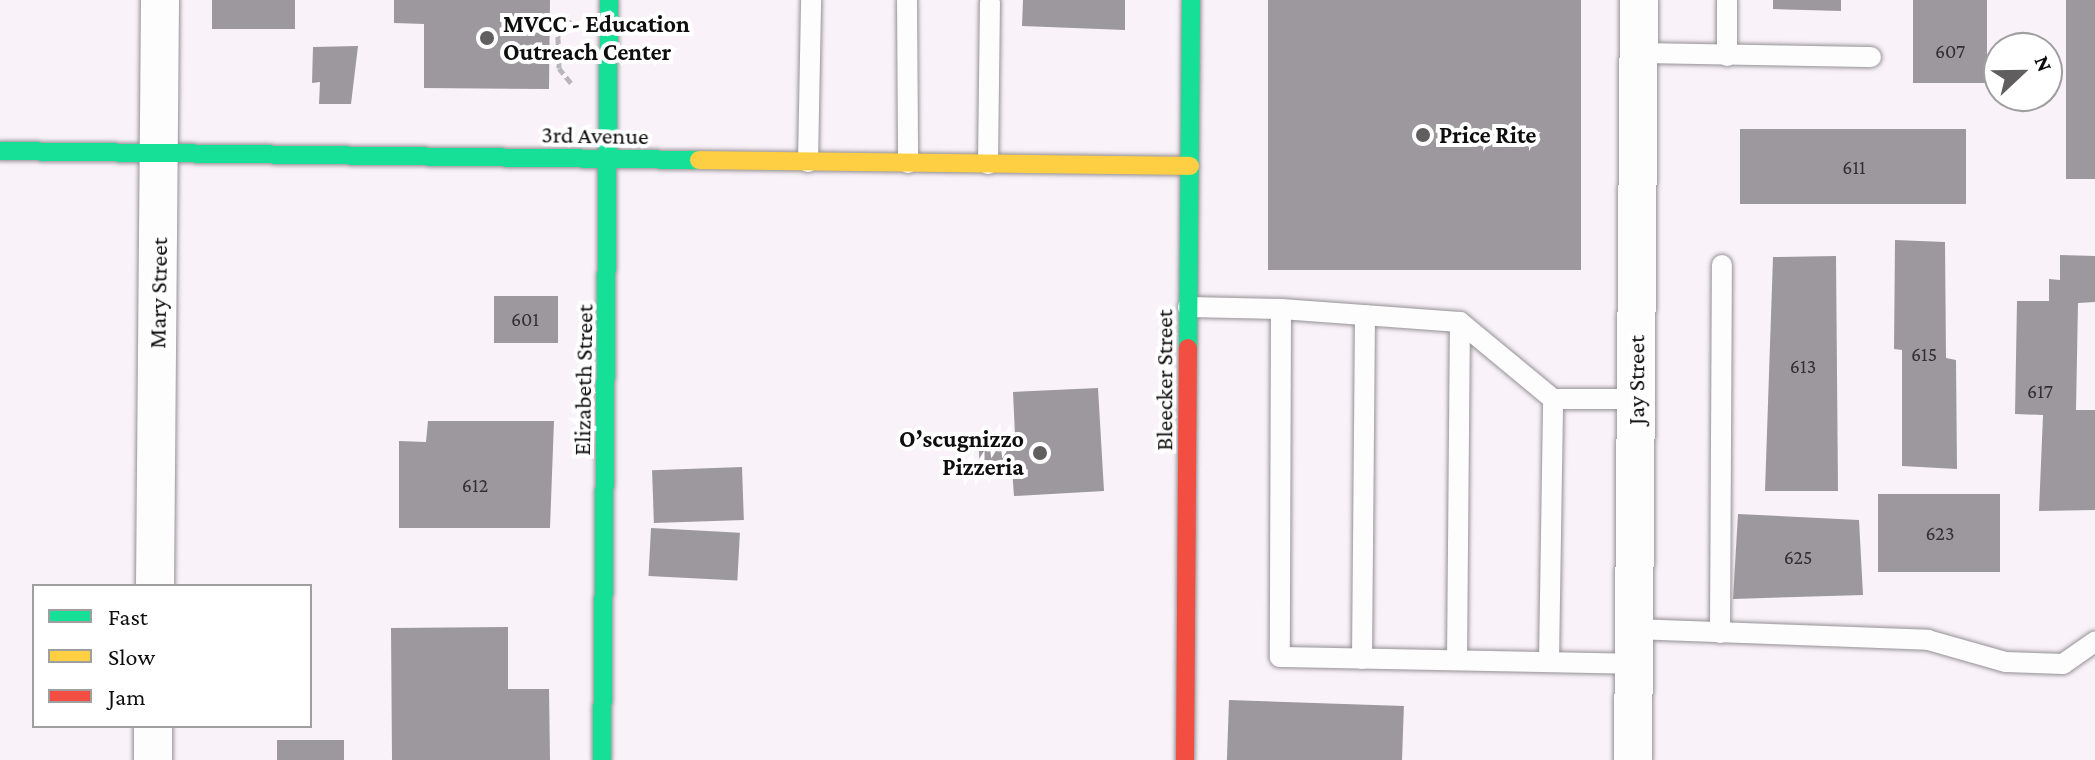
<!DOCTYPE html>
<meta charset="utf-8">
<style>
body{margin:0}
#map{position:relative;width:2095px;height:760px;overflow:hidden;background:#faf2f9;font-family:"Crimson Pro",serif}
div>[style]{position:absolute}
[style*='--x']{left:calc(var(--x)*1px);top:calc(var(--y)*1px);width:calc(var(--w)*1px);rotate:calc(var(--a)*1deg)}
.building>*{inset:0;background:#9d989d;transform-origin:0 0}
.path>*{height:5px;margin-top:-2.5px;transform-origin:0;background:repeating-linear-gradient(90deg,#b8b6b8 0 8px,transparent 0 12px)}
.roads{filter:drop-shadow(0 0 2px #949194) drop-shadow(0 0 2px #949194)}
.lane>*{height:20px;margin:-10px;padding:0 10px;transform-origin:10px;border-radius:10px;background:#fefdfe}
.street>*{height:38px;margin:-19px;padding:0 19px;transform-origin:19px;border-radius:19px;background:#fefdfe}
.fast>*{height:18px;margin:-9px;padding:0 9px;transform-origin:9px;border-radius:9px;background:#16e098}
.slow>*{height:18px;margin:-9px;padding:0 9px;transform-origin:9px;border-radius:9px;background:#ffcf43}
.jam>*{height:18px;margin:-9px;padding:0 9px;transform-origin:9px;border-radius:9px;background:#f24e42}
.dots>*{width:22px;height:22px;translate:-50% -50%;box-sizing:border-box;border:4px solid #fff;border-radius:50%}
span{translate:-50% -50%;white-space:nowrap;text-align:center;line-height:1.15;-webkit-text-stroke:8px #fff;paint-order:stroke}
.number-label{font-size:20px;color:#323032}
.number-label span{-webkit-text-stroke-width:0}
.poi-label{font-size:24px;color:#0e0e0e;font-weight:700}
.left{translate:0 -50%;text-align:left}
.right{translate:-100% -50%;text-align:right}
.street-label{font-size:24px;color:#0e0e0e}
.legend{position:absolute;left:32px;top:584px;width:280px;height:144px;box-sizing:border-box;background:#fff;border:2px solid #9f9f9f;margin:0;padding:10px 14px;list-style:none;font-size:24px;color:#0e0e0e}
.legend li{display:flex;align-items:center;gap:16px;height:40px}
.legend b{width:40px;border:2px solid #9f9f9f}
.north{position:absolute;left:1983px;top:32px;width:80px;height:80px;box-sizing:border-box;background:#fff;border:2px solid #9f9f9f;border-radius:50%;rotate:68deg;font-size:22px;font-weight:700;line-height:32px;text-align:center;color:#0e0e0e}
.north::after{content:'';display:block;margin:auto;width:28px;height:36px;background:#615e60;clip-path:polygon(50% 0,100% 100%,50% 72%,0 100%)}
</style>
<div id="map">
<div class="building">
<i style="left:212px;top:0;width:83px;height:29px"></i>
<i style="clip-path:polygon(394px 0,550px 0,549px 89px,424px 88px,424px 24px,394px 23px)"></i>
<i style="clip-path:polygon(1023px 0,1125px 0,1125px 30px,1022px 26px)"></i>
<i style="left:1268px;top:0;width:313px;height:270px"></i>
<i style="clip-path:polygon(1773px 0,1841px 0,1841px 11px,1773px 9px)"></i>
<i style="left:1913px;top:0;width:74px;height:83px"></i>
<i style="left:2066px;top:0;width:29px;height:179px"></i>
<i style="clip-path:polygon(358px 46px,351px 104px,319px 104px,320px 82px,312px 83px,313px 47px)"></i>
<i style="left:1740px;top:129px;width:226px;height:75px"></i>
<i style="clip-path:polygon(1895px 240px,1945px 242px,1946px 358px,1956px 360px,1957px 469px,1902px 466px,1902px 350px,1894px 349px)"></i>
<i style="clip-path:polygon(2060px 255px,2095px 256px,2095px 302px,2078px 303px,2076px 410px,2095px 410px,2095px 510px,2039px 511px,2043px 415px,2015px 414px,2017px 301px,2049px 301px,2049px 279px,2060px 280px)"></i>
<i style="clip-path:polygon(1836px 256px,1838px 491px,1765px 491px,1773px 257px)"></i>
<i style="left:494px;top:296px;width:64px;height:47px"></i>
<i style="clip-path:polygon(1098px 388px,1104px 491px,1014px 496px,1012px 469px,980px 470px,978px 437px,1015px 435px,1013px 392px)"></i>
<i style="clip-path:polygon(428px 421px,554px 421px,550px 528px,399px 528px,399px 441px,426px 442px)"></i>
<i style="left:742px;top:467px;width:53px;height:90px;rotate:88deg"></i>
<i style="left:1878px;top:494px;width:122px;height:78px"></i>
<i style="clip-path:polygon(1738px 514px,1859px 520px,1863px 595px,1733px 599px)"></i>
<i style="left:651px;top:528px;width:89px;height:48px;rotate:3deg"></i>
<i style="clip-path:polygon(508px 627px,508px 689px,549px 689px,550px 760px,392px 760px,391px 628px)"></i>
<i style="left:1229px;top:700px;width:175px;height:60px;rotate:2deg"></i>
<i style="left:344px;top:740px;width:20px;height:67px;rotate:90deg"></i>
</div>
<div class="path">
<i style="--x:571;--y:83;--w:19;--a:-129"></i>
<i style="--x:559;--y:68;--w:33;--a:-92"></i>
<i style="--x:558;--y:35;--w:21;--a:-47"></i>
</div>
<div class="roads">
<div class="lane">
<i style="--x:907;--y:0;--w:163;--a:89.6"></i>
<i style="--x:1638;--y:53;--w:233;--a:1"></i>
<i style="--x:1727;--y:56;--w:56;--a:-90"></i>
<i style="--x:808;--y:162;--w:162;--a:-88.9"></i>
<i style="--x:988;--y:164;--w:162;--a:-89.3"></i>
<i style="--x:1188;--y:307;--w:93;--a:1.2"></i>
<i style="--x:1281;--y:309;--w:348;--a:90.2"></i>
<i style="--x:1280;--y:657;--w:354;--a:1.1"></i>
<i style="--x:1281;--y:309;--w:179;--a:4.2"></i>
<i style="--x:1460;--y:322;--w:121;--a:39.6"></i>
<i style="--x:1634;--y:629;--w:294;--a:2.1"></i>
<i style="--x:1928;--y:640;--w:81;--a:15.8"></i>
<i style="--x:2006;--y:662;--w:57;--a:2"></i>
<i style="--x:2063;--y:664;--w:39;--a:-35"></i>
<i style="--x:1720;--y:633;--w:368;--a:-89.7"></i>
<i style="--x:1362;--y:659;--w:344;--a:-89.5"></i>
<i style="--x:1457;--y:660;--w:338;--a:-89.5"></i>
<i style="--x:1549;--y:662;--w:263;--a:-89.1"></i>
<i style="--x:1553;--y:399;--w:83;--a:0"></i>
</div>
<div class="street">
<i style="--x:155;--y:586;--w:586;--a:-89.51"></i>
<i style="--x:153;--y:760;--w:34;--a:-90"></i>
<i style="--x:1633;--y:760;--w:760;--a:-89.55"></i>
</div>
<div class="fast">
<i style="--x:0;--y:151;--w:699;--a:0.74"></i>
<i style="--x:1188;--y:348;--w:348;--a:-89.5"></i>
<i style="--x:602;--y:760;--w:760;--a:-89.47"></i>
</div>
<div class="slow">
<i style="--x:699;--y:160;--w:491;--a:0.7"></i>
</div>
<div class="jam">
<i style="--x:1185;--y:760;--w:412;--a:-89.6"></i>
</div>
</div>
<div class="dots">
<i style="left:487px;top:38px;background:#615e60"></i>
<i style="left:1423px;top:135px;background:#615e60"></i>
<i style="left:1040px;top:453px;background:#615e60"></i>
</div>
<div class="number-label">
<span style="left:1950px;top:51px">607</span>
<span style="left:1854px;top:167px">611</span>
<span style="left:525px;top:319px">601</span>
<span style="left:1924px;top:354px">615</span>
<span style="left:1803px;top:366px">613</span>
<span style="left:2040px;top:391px">617</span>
<span style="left:475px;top:485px">612</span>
<span style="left:1940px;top:533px">623</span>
<span style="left:1798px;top:557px">625</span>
</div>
<div class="poi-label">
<span class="left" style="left:503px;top:38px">MVCC - Education<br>Outreach Center</span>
<span class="left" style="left:1439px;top:135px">Price Rite</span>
<span class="right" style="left:1024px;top:453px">O’scugnizzo<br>Pizzeria</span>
</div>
<div class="street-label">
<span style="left:595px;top:135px;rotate:1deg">3rd Avenue</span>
<span style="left:158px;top:293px;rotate:-89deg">Mary Street</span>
<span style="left:583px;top:380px;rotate:-89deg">Elizabeth Street</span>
<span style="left:1164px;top:380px;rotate:-90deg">Bleecker Street</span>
<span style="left:1636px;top:380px;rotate:-90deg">Jay Street</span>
</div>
<ul class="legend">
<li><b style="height:10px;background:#16e098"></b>Fast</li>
<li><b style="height:10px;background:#ffcf43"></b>Slow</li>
<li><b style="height:10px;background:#f24e42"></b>Jam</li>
</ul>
<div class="north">N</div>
</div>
